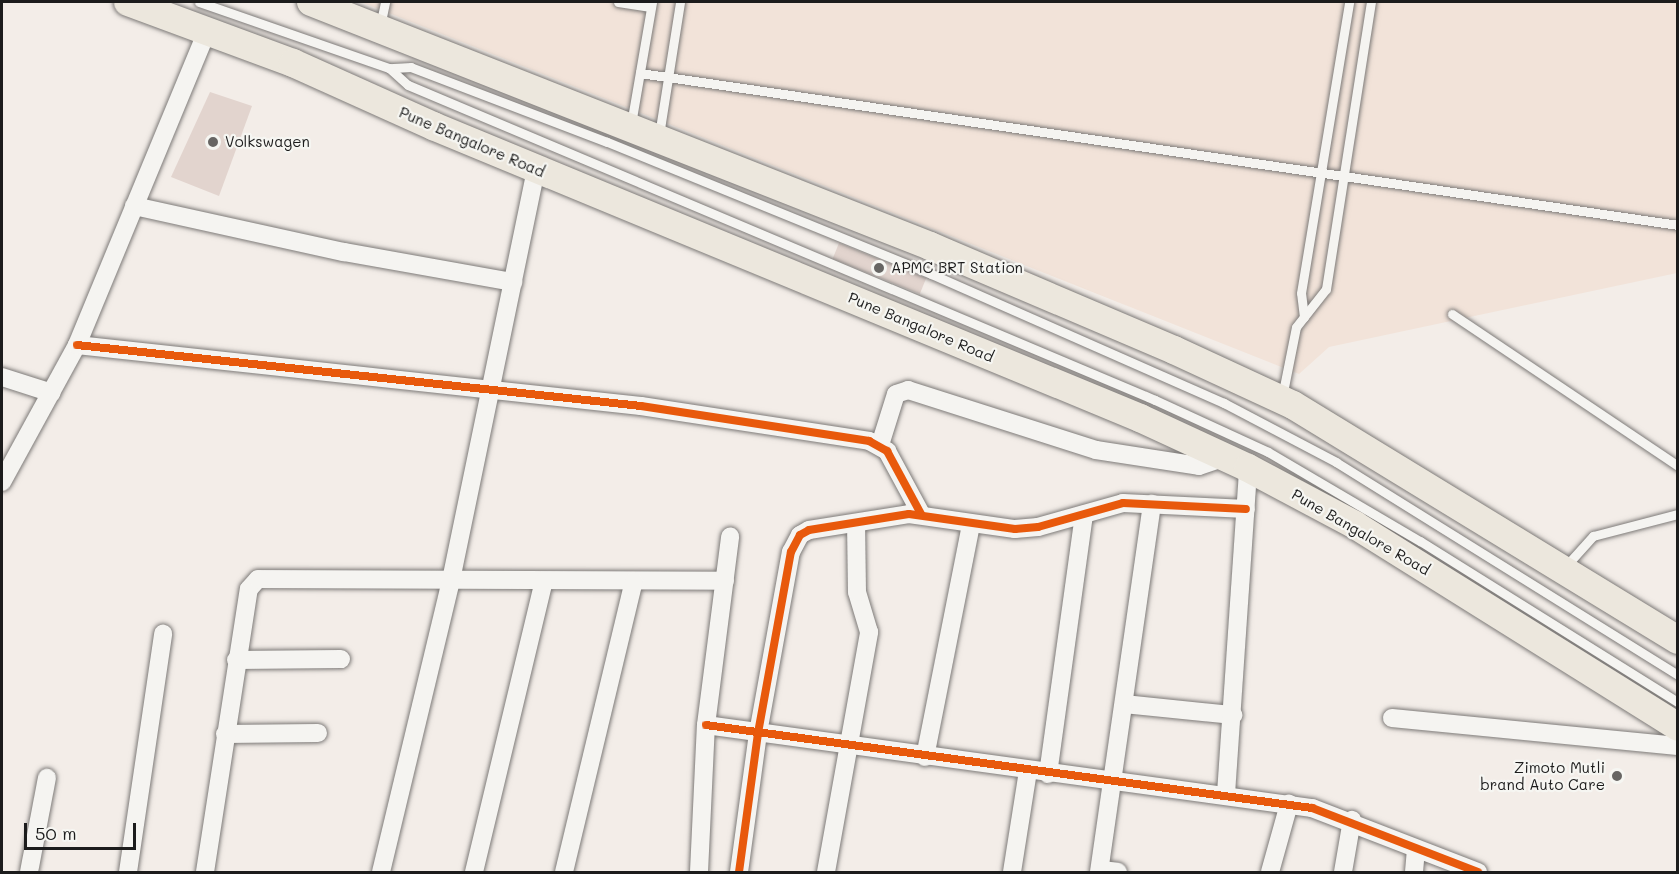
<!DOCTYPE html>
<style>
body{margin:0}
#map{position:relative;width:1679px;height:874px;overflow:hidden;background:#f3ede8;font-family:Mali,sans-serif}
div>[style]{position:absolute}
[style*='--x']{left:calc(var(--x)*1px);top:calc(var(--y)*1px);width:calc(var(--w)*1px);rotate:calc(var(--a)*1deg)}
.built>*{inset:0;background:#f2e3d9}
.building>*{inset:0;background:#e2d4ce;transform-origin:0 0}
.roads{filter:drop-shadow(0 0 2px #7d7a78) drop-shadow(0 0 2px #7d7a78)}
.lane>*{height:9px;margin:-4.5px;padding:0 4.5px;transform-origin:4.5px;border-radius:4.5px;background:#f5f4f1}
.street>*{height:18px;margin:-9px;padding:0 9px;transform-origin:9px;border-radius:9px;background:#f5f4f1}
.primary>*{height:28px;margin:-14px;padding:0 14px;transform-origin:14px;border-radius:14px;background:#ece7dd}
.cycleway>*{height:8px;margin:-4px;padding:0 4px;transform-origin:4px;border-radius:4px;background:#e8590c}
.dots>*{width:16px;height:16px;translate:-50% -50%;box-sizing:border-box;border:3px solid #f6f6f2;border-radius:50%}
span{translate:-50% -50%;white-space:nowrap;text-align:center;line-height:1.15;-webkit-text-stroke:4.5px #f6f6f2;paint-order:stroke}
.poi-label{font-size:15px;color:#1c1c1c}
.left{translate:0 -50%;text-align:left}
.right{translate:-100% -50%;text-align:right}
.street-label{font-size:15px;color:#1c1c1c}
.frame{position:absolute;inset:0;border:3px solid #1c1c1c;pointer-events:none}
.scale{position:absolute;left:24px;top:823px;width:112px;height:27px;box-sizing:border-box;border:3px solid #1c1c1c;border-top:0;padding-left:8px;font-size:18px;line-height:21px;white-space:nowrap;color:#1c1c1c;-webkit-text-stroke:4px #f6f6f2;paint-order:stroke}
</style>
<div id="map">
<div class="built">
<i style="clip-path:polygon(361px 2px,1677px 2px,1677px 273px,1329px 347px,1299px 374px)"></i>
</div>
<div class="building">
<i style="clip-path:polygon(210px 92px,252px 106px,219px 196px,171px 177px)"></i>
<i style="left:839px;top:243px;width:94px;height:17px;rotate:22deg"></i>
</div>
<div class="roads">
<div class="lane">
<i style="--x:199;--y:2;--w:201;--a:19.2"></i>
<i style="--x:618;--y:2;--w:33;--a:9"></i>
<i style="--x:380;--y:26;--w:25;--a:-78"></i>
<i style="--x:640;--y:73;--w:1049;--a:8.33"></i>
<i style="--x:631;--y:124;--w:124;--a:-80.2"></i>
<i style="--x:659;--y:135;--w:135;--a:-81"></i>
<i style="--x:1452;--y:314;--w:272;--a:33.9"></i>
<i style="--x:1304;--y:317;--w:24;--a:-97"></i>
<i style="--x:1301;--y:293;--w:295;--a:-80.6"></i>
<i style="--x:1282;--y:397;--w:71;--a:-78.7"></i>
<i style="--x:1296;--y:327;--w:48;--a:-51.7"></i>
<i style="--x:1326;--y:289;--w:291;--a:-81.1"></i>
<i style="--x:1565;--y:567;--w:42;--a:-47.9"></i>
<i style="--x:1593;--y:536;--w:88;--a:-14.5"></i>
<i style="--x:1678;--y:675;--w:403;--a:-148.1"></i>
<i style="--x:1336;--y:462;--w:127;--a:-152.2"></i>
<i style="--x:1224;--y:403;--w:320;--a:-156.2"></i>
<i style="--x:931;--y:274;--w:350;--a:-157.8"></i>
<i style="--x:607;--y:142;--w:210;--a:-159.1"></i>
<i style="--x:411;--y:67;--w:22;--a:177"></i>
<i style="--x:389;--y:68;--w:25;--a:42"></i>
<i style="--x:408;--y:85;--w:811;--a:22.86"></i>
<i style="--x:1155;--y:400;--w:124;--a:24.7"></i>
<i style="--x:1268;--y:452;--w:176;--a:30.4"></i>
<i style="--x:1420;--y:541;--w:304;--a:32"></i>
</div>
<div class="street">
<i style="--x:134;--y:206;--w:215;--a:12.4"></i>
<i style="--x:344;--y:252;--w:172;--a:10.1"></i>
<i style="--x:77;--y:345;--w:567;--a:6.17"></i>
<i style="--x:641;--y:406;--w:231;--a:8.7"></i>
<i style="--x:869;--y:441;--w:21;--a:29"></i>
<i style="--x:887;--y:451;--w:72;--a:61.6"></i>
<i style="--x:2;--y:377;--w:52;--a:17.7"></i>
<i style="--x:880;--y:445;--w:53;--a:-72.6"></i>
<i style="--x:896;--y:394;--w:13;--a:-18"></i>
<i style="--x:908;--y:390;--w:197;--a:17.7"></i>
<i style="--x:1096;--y:450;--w:104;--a:8.8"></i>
<i style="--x:1199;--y:466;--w:28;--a:-19"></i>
<i style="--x:2;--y:482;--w:156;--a:-61.3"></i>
<i style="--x:77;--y:345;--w:340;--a:-67.5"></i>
<i style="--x:236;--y:660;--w:105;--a:-0.5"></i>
<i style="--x:1124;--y:704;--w:110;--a:5.8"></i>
<i style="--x:1392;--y:718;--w:287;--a:5.6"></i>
<i style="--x:706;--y:725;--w:612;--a:7.8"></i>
<i style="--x:1312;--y:808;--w:178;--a:21.1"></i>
<i style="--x:225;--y:734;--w:93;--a:-0.6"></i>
<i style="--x:925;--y:757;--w:237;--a:-78.8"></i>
<i style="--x:1048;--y:774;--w:262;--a:-82.1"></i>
<i style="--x:1226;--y:794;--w:327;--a:-86.1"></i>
<i style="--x:1100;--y:870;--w:18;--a:6"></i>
<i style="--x:29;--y:872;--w:96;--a:-79.2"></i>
<i style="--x:128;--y:872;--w:241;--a:-81.6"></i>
<i style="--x:205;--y:872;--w:286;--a:-81.2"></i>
<i style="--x:249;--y:589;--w:13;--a:-48"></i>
<i style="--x:258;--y:579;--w:467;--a:0.2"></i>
<i style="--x:381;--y:872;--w:300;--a:-76.5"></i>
<i style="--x:451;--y:580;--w:421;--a:-78.3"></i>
<i style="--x:474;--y:872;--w:299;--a:-76.5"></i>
<i style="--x:564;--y:872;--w:299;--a:-76.5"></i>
<i style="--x:699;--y:872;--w:147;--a:-87.3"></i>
<i style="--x:706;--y:725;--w:190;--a:-82.7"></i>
<i style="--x:739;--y:872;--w:140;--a:-82.2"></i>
<i style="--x:758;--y:733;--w:184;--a:-79.7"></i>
<i style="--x:791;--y:552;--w:19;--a:-62"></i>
<i style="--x:800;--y:535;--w:10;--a:-29"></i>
<i style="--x:809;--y:530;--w:101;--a:-9.1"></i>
<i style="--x:909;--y:514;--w:107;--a:8.1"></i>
<i style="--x:1015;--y:529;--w:23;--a:-5"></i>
<i style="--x:1038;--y:527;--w:88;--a:-15.8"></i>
<i style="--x:1123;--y:503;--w:123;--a:2.8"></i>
<i style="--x:826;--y:872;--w:244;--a:-79.8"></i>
<i style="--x:869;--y:632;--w:42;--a:-106.7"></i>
<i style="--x:857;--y:592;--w:69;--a:-90.8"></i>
<i style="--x:1012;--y:872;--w:102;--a:-81"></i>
<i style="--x:1099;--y:872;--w:372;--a:-81.8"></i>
<i style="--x:1270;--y:872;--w:71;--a:-74.4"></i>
<i style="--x:1343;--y:872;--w:53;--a:-80.2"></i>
<i style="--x:1414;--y:872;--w:22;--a:-85"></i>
</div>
<div class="primary">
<i style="--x:128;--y:2;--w:176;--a:20.3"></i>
<i style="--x:293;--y:63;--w:154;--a:24.2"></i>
<i style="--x:433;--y:126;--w:765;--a:22.44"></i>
<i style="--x:1140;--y:418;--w:119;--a:24.8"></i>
<i style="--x:1248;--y:468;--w:121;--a:28"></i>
<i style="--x:1355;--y:525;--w:381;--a:32"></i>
<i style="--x:311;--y:2;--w:665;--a:21.51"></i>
<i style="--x:930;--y:246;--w:265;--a:23.1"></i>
<i style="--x:1174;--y:350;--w:131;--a:24.8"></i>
<i style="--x:1293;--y:405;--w:451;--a:31.4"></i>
</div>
</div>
<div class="cycleway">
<i style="--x:77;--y:345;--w:567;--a:6.17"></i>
<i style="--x:641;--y:406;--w:231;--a:8.7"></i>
<i style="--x:869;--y:441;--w:21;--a:29"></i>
<i style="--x:887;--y:451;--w:72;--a:61.6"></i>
<i style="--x:706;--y:725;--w:612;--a:7.8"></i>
<i style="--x:1312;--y:808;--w:178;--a:21.1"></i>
<i style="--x:739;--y:872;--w:140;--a:-82.2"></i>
<i style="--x:758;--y:733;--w:184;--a:-79.7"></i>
<i style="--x:791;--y:552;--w:19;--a:-62"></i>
<i style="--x:800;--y:535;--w:10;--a:-29"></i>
<i style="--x:809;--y:530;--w:101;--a:-9.1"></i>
<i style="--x:909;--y:514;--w:107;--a:8.1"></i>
<i style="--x:1015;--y:529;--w:23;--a:-5"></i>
<i style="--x:1038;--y:527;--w:88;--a:-15.8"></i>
<i style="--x:1123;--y:503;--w:123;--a:2.8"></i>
</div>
<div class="dots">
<i style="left:213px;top:142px;background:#676563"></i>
<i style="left:879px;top:268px;background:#676563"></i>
<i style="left:1617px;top:776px;background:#676563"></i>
</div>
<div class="poi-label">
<span class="left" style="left:225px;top:142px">Volkswagen</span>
<span class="left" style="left:891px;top:268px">APMC BRT Station</span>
<span class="right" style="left:1605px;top:776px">Zimoto Mutli<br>brand Auto Care</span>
</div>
<div class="street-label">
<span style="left:472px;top:142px;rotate:23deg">Pune Bangalore Road</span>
<span style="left:921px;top:327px;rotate:23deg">Pune Bangalore Road</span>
<span style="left:1361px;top:532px;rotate:30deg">Pune Bangalore Road</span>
</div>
<div class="frame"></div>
<div class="scale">50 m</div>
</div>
